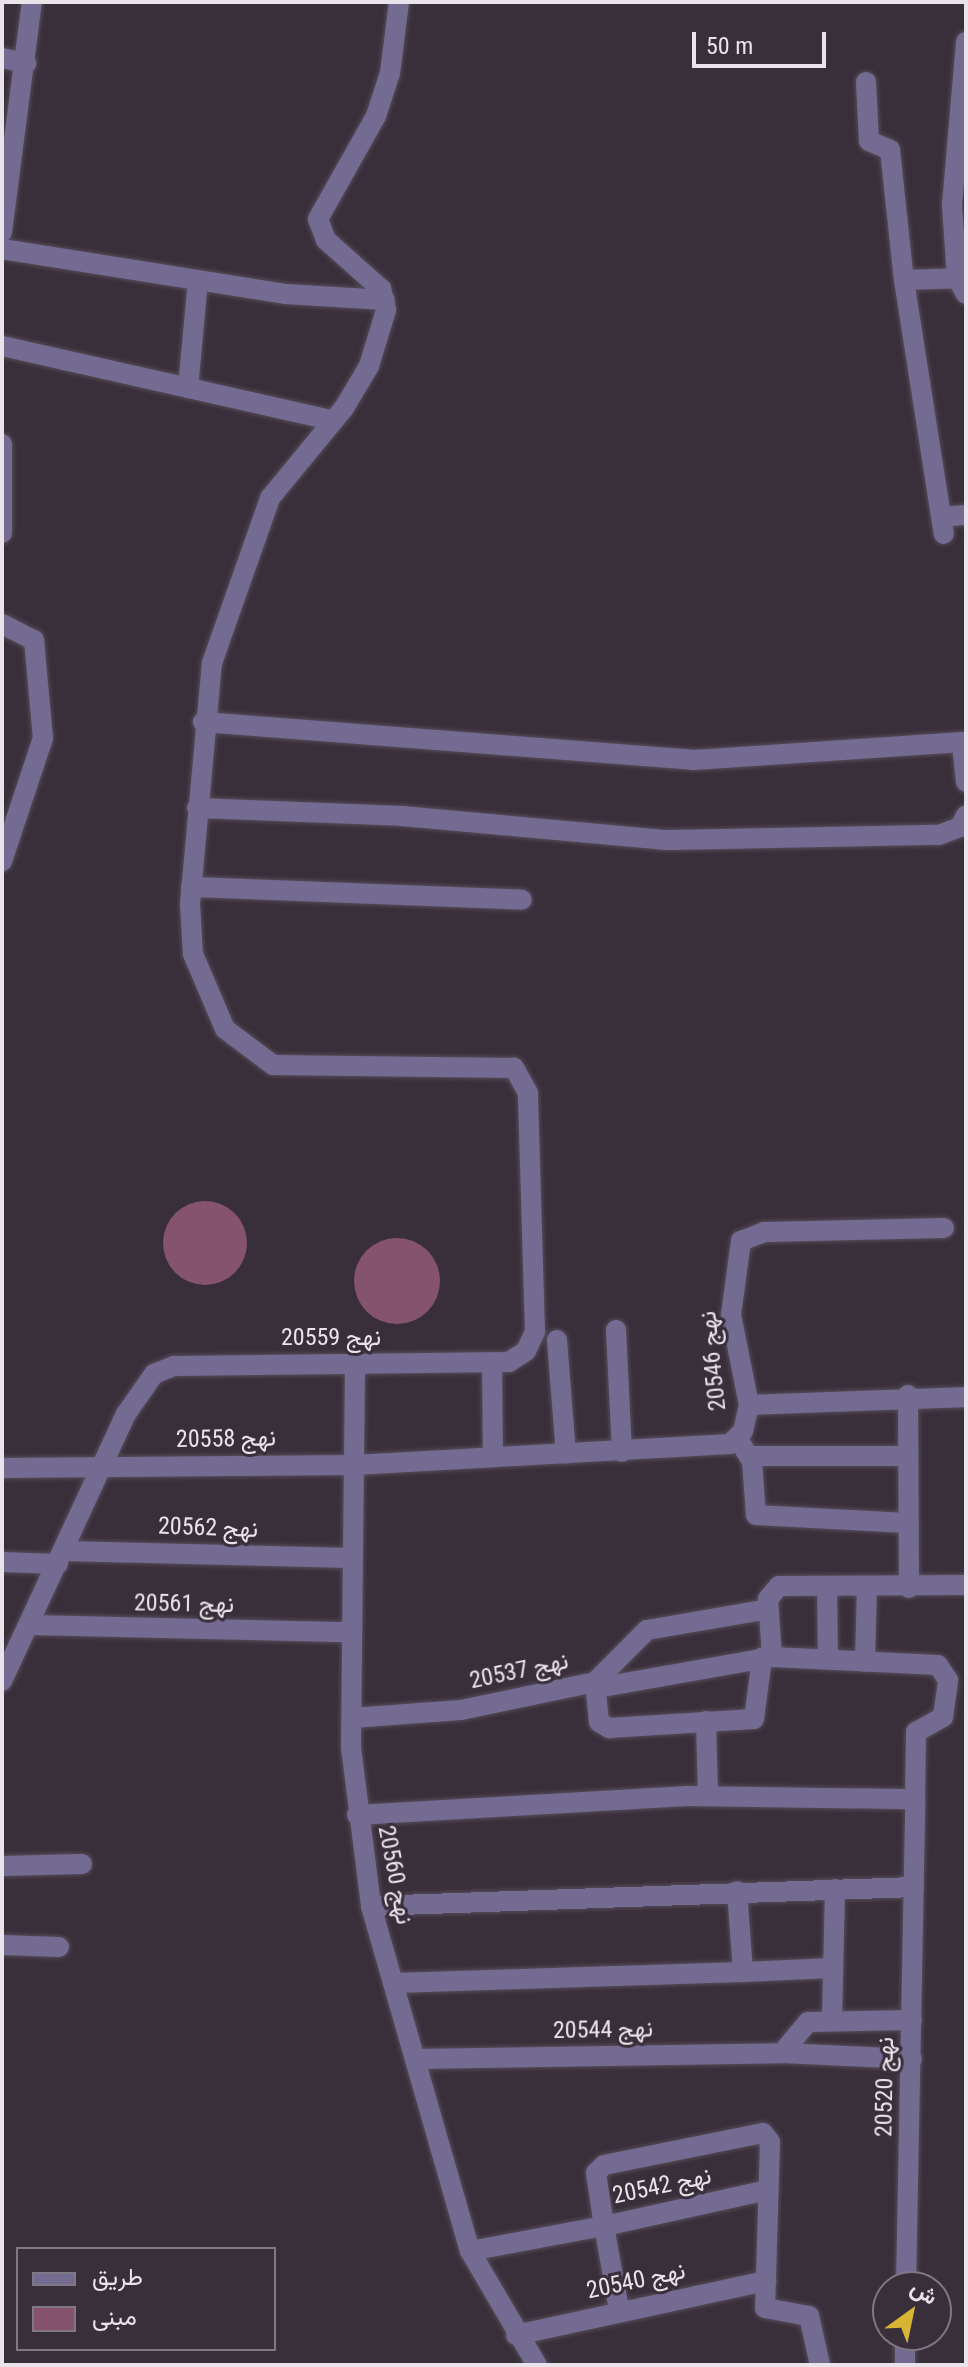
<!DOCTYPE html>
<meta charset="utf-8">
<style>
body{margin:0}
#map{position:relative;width:968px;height:2367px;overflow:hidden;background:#392f3b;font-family:"Roboto Condensed",Vazirmatn,sans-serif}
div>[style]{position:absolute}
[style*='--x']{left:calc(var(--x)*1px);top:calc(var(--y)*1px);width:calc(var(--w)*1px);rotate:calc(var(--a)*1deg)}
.building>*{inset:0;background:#86536e}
.round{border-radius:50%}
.roads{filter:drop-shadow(0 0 2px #554c57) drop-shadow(0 0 2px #554c57)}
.minor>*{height:20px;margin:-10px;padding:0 10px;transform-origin:10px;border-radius:10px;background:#746b93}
span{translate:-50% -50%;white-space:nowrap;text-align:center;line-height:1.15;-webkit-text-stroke:6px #392f3b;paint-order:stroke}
.street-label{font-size:24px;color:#e9e3ea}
.frame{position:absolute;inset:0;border:4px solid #e9e3ea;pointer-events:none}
.legend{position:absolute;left:16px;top:2247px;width:260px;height:104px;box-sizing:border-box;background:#392f3b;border:2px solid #7f7781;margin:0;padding:10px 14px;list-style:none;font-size:24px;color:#e9e3ea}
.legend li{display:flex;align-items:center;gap:16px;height:40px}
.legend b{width:40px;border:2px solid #7f7781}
.north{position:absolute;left:872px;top:2271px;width:80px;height:80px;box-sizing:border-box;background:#392f3b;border:2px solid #7f7781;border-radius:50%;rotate:33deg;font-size:22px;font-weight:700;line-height:32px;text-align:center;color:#e9e3ea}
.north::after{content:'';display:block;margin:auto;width:28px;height:36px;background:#d7b434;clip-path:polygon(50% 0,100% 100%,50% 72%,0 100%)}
.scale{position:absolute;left:692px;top:32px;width:134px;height:36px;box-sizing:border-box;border:4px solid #e9e3ea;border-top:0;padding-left:10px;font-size:24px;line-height:28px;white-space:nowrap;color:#e9e3ea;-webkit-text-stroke:6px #392f3b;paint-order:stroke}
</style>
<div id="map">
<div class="building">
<i class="round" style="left:163px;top:1201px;width:84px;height:84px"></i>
<i class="round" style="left:354px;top:1238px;width:86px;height:86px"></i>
</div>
<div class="roads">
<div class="minor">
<i style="--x:966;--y:42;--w:164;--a:94.9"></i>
<i style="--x:952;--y:205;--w:73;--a:86.1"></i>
<i style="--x:957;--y:278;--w:18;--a:61"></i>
<i style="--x:2;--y:58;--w:25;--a:12"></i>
<i style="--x:866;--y:82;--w:59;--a:87.1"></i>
<i style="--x:869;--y:141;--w:23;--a:23"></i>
<i style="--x:890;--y:150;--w:131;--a:83.9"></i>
<i style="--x:904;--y:280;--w:62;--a:-1.8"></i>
<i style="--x:2;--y:232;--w:232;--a:-82.6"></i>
<i style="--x:2;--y:249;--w:288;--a:9"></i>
<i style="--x:286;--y:294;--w:99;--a:3.5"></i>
<i style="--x:904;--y:280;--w:257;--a:81.1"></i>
<i style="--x:2;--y:346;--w:336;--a:12.7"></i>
<i style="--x:188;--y:388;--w:108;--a:-84.7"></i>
<i style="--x:2;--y:444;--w:89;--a:90"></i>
<i style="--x:942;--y:517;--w:24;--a:-5"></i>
<i style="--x:2;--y:624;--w:36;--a:27"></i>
<i style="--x:34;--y:640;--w:98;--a:84.8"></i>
<i style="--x:43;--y:738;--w:130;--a:108.4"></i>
<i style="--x:203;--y:722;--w:491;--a:4.4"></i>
<i style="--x:693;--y:760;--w:274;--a:-3.8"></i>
<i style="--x:962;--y:744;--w:38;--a:84"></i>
<i style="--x:197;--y:808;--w:205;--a:2.2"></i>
<i style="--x:402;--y:816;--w:266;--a:5.2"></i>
<i style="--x:667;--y:840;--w:272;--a:-1.1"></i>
<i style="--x:939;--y:835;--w:22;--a:-21"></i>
<i style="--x:960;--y:827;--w:13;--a:-63"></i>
<i style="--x:191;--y:887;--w:331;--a:2.2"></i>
<i style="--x:616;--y:1330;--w:122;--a:87.2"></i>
<i style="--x:557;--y:1340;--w:114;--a:85.5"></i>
<i style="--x:492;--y:1363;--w:94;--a:89.4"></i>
<i style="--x:355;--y:1364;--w:383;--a:90.6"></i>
<i style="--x:351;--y:1747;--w:160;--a:82.8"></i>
<i style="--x:371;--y:1906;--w:359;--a:74"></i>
<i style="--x:470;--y:2251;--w:132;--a:59.6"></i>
<i style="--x:908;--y:1395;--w:193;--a:89.7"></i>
<i style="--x:749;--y:1405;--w:217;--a:-2.1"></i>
<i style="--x:738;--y:1439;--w:26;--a:58"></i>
<i style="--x:752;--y:1461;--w:54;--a:85.8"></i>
<i style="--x:756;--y:1515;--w:151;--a:3"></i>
<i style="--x:750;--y:1456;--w:157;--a:0"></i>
<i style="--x:2;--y:1468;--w:352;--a:-0.5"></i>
<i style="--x:354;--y:1465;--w:377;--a:-3.2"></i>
<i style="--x:730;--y:1444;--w:18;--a:-45"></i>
<i style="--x:743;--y:1431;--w:27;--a:-77"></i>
<i style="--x:749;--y:1405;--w:92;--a:-101.3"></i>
<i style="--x:731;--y:1315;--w:75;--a:-82.3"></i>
<i style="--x:741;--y:1241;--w:25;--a:-21"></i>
<i style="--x:764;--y:1232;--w:180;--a:-1.3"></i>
<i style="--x:64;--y:1551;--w:288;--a:1.4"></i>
<i style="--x:2;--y:1562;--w:56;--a:2"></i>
<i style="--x:827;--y:1587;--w:72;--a:89.2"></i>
<i style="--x:30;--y:1625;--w:320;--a:1.3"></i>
<i style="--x:772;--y:1657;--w:58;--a:-93.9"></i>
<i style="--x:768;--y:1599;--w:17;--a:-50"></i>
<i style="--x:779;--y:1586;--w:187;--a:-0.3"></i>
<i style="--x:865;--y:1662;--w:74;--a:-88.5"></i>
<i style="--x:2;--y:1681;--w:294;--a:-65.1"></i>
<i style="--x:126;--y:1414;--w:49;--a:-55"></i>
<i style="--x:154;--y:1374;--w:22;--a:-22"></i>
<i style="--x:174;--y:1366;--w:335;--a:-0.7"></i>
<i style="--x:509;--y:1362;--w:20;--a:-33"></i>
<i style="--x:526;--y:1351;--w:21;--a:-65"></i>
<i style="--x:535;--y:1332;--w:239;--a:-91.7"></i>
<i style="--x:528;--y:1093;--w:29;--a:-119"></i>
<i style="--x:514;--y:1068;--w:241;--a:-179.3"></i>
<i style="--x:273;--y:1065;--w:60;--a:-143.1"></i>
<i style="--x:225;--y:1029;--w:82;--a:-113.1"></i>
<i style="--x:193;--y:954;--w:50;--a:-93.4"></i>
<i style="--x:190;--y:904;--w:242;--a:-84.8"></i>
<i style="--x:212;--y:663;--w:175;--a:-70.6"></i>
<i style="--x:270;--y:498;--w:117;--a:-50.6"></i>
<i style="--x:344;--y:408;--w:49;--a:-59.2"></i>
<i style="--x:369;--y:366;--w:59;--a:-73.1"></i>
<i style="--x:386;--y:310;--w:22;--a:-103"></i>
<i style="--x:381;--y:289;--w:74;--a:-138.3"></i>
<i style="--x:326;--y:240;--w:22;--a:-111"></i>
<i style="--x:318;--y:219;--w:118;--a:-60.6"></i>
<i style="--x:376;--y:116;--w:45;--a:-72"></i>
<i style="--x:390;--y:73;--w:72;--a:-82.8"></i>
<i style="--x:595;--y:1682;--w:40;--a:84.3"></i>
<i style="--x:599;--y:1722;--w:12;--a:31"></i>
<i style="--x:609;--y:1728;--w:145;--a:-3.6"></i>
<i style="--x:754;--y:1719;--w:62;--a:-82.5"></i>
<i style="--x:352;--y:1718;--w:109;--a:-4.2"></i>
<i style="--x:461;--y:1710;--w:137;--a:-11.8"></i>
<i style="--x:595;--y:1682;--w:74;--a:-45"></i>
<i style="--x:647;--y:1630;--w:123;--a:-9.8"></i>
<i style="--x:706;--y:1721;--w:75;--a:88.5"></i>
<i style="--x:357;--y:1815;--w:331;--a:-3.3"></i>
<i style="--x:687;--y:1796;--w:228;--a:0.8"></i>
<i style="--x:915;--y:1799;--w:67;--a:-89.1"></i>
<i style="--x:916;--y:1732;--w:31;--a:-29"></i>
<i style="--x:943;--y:1717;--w:37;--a:-82"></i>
<i style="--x:948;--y:1680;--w:18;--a:-124"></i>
<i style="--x:938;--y:1665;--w:166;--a:-177.2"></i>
<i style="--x:772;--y:1657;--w:179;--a:170"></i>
<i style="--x:2;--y:1866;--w:80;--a:-1.4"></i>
<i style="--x:371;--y:1906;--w:543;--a:-2"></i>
<i style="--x:2;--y:1945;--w:57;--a:2"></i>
<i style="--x:743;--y:1972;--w:90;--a:-2.5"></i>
<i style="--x:394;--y:1983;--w:349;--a:-1.8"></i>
<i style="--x:743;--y:1972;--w:81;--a:-94.2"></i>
<i style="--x:832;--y:2021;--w:132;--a:-88.7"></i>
<i style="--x:782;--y:2053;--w:130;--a:2.6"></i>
<i style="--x:417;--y:2059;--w:365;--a:-0.9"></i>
<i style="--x:782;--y:2053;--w:40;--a:-50"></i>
<i style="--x:808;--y:2022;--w:104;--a:-1.1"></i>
<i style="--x:470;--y:2251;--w:136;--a:-10.6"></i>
<i style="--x:604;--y:2226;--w:54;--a:-98.6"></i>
<i style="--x:596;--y:2173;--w:11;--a:-45"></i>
<i style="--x:604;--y:2165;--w:162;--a:-11.4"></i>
<i style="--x:763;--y:2133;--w:11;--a:52"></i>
<i style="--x:770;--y:2142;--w:166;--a:91.7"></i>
<i style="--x:765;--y:2308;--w:45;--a:10.3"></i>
<i style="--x:809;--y:2316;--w:50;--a:77.3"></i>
<i style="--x:906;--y:2287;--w:488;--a:-88.9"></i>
<i style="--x:619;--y:2310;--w:85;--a:-100.1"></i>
<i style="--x:604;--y:2226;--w:168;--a:-12.4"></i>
<i style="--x:516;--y:2335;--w:256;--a:-12.2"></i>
<i style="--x:905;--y:2365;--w:30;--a:-90"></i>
</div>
</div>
<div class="street-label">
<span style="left:331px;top:1338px">نهج 20559</span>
<span style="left:713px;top:1361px;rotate:-96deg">نهج 20546</span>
<span style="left:226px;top:1439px;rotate:-1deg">نهج 20558</span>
<span style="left:208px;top:1528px;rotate:2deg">نهج 20562</span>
<span style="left:184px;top:1604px;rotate:1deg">نهج 20561</span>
<span style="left:519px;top:1671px;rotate:-12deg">نهج 20537</span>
<span style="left:395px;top:1875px;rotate:79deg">نهج 20560</span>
<span style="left:603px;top:2030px;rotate:-1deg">نهج 20544</span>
<span style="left:885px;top:2087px;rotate:-89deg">نهج 20520</span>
<span style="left:662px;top:2186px;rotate:-12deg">نهج 20542</span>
<span style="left:636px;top:2281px;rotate:-12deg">نهج 20540</span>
</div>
<div class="frame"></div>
<ul class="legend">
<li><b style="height:10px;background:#746b93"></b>طريق</li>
<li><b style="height:22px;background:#86536e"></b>مبنى</li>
</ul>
<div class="north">ش</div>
<div class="scale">50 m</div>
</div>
